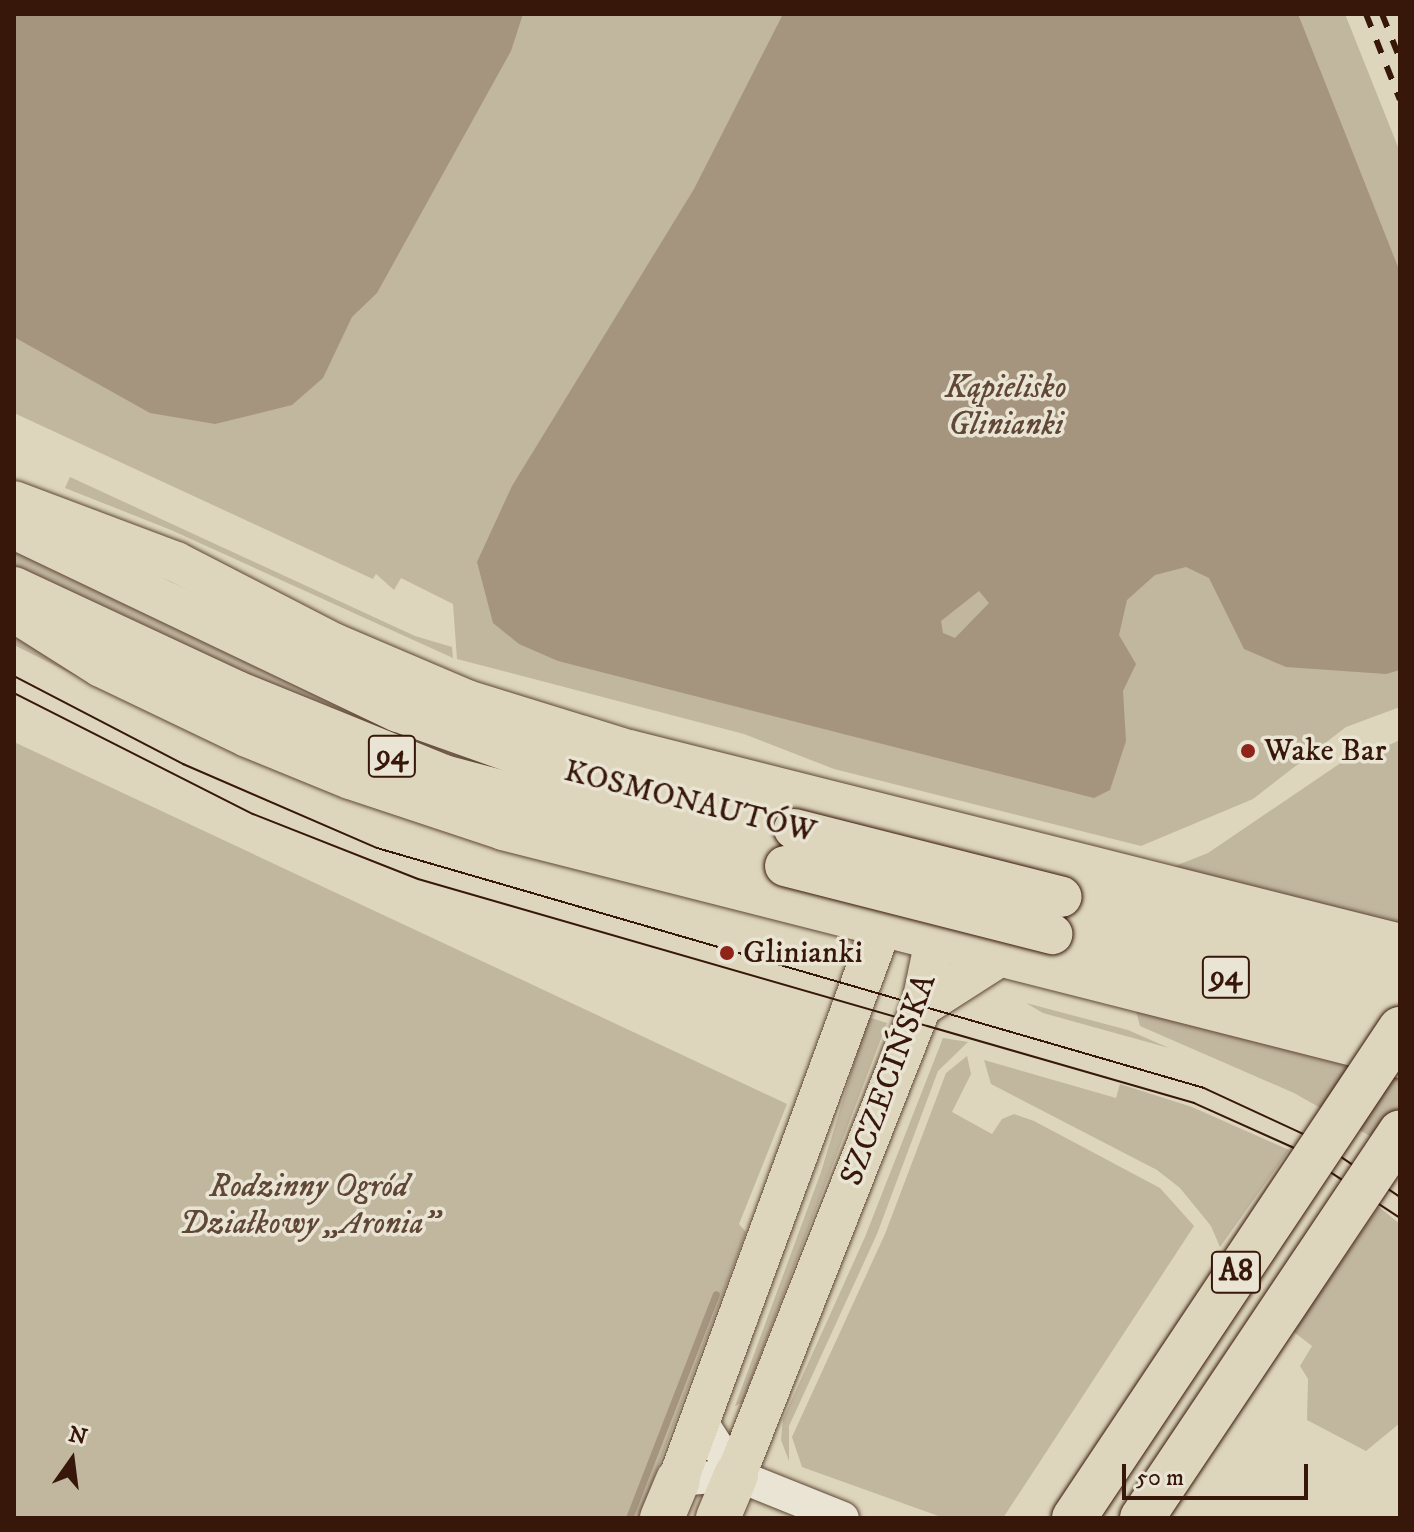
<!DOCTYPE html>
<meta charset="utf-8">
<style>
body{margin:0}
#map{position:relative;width:1414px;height:1532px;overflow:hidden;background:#ddd6bc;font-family:"IM FELL DW Pica",serif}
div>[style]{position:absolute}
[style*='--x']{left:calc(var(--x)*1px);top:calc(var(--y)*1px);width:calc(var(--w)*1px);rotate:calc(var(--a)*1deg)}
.green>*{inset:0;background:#c1b69e}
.water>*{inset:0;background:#a5957f}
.stream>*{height:7px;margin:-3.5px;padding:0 3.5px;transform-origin:3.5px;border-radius:3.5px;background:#a5957f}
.roads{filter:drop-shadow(0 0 2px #604736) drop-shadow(0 0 2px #604736)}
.tertiary>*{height:32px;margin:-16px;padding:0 16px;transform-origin:16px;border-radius:16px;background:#e9e4d3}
.primary>*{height:40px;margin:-20px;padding:0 20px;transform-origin:20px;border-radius:20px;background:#ddd6bc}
.motorway>*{height:44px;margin:-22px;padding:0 22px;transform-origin:22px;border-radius:22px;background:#ddd6bc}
.tram>*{height:2px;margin:-1px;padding:0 1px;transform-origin:1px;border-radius:1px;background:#371709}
.rail>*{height:6px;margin-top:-3px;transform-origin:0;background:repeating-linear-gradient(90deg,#371709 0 14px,transparent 0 28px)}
.bridges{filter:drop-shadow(0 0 2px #371709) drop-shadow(0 0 2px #371709)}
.primary-bridge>*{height:40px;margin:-20px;padding:0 20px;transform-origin:20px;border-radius:20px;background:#ddd6bc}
.motorway-bridge>*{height:44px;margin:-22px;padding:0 22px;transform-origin:22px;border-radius:22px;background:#ddd6bc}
.dots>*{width:22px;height:22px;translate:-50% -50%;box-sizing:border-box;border:4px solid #e9e4d3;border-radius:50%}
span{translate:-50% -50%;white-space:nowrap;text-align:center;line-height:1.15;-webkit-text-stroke:7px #e9e4d3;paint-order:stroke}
.shield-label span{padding:2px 6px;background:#e9e4d3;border:2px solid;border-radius:6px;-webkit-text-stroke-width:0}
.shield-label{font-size:30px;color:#371709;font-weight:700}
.park-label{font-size:32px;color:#604736;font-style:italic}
.poi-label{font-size:32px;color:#371709}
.left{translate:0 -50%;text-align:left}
.street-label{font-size:32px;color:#371709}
.frame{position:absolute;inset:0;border:16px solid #371709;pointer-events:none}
.north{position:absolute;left:32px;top:1420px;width:80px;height:80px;-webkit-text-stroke:6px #e9e4d3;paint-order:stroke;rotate:14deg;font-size:22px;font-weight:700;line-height:32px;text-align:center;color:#371709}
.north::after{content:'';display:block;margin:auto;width:28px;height:36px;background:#371709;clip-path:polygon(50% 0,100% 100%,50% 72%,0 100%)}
.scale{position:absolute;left:1122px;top:1464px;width:186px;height:36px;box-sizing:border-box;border:4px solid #371709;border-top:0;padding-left:10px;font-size:24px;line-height:28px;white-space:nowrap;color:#371709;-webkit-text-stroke:6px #e9e4d3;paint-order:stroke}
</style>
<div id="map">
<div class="green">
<i style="clip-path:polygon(14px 14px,1345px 14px,1400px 152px,1400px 707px,1346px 727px,1253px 799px,1141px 846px,834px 769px,744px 734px,457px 659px,453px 604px,401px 578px,394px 590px,376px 574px,373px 579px,14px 413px)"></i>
<i style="clip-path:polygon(70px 477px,415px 636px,452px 647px,453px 658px,171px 530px,65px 488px)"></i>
<i style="clip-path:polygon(14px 548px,498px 767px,540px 789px,357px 728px,14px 569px)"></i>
<i style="clip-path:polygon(14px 624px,92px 684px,14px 645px)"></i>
<i style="clip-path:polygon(1400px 740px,1400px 926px,1170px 868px,1208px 853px,1351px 756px,1367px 747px,1369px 754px)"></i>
<i style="clip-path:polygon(14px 742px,787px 1104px,739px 1224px,746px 1232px,639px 1518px,14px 1518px)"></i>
<i style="clip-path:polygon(1026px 1003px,1128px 1030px,1169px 1048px,1043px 1013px)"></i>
<i style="clip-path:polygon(1136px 1011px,1400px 1076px,1400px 1153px,1294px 1093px,1140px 1026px)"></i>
<i style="clip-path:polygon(868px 1017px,887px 1023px,742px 1403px,735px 1406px,821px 1172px)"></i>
<i style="clip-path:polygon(943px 1038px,968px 1042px,938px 1071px,877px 1234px,789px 1426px,789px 1461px,781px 1440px,783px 1419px,865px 1237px)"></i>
<i style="clip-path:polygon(967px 1056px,971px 1074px,952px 1112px,992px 1134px,1002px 1119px,1014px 1114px,1034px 1121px,1160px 1188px,1194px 1226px,1003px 1518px,944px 1518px,802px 1467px,792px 1437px,885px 1234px,946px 1073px)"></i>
<i style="clip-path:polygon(984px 1060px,1116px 1098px,1120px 1084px,1192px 1107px,1289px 1150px,1220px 1247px,1211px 1226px,1180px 1188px,1157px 1170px,991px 1084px)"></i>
<i style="clip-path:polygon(1379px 1207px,1400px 1224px,1400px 1423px,1366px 1451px,1307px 1420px,1308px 1379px,1300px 1366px,1312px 1346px,1294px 1332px)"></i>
</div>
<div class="water">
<i style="clip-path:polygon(14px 14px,523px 14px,511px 51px,377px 293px,352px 317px,323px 378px,292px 405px,215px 424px,150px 413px,14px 337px)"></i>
<i style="clip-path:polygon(evenodd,783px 14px,1298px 14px,1400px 272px,1400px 670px,1386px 674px,1286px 667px,1244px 649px,1209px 578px,1186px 567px,1155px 575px,1127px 600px,1119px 635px,1136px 664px,1123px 691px,1126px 741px,1110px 790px,1094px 798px,558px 661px,519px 644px,493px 623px,477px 562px,512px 486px,694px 189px,783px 14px,979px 591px,989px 603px,955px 638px,943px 633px,941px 621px,979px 591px)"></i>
</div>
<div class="stream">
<i style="--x:629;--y:1518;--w:240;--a:-68.8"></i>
</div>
<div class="roads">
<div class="tertiary">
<i style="--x:701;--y:1421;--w:64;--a:57.1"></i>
<i style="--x:678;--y:1480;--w:58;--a:-4.9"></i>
<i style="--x:736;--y:1475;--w:115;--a:21.9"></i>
</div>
<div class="primary">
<i style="--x:14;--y:501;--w:173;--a:20.6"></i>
<i style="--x:176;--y:562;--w:177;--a:27.3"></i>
<i style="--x:333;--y:643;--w:146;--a:23"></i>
<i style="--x:467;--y:700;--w:170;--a:17.2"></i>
<i style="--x:629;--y:750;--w:795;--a:14.12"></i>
<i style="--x:14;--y:529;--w:425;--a:25.5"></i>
<i style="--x:398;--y:712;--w:173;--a:19.6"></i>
<i style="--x:561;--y:770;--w:240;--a:14.2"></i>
<i style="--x:14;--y:587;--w:246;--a:25"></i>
<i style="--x:237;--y:691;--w:223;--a:22.1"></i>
<i style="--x:444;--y:775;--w:353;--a:14.9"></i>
<i style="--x:14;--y:612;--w:103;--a:32.3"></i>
<i style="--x:101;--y:667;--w:162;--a:25.6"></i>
<i style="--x:247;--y:737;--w:111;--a:22.2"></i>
<i style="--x:350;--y:779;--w:161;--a:18.4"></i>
<i style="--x:503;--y:830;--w:926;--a:14.26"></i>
<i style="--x:1062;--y:897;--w:348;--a:14"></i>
<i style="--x:1052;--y:934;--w:359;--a:14"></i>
<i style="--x:921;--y:1007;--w:93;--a:-32.7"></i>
<i style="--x:736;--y:1475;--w:503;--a:-68.43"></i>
<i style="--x:921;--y:1007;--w:93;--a:-78.2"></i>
<i style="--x:678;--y:1480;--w:614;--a:-69.79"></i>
</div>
<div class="motorway">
<i style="--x:662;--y:1518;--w:41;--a:-67.2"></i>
<i style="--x:718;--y:1518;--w:47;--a:-67.3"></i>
</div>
</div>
<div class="tram">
<i style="--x:14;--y:676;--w:191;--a:27.5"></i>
<i style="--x:183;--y:764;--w:211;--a:23.4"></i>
<i style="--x:377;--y:848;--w:861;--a:16.18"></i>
<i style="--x:1204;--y:1088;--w:123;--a:24.9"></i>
<i style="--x:1316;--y:1140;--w:102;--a:34.2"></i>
<i style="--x:14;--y:693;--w:268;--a:26.9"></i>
<i style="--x:253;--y:814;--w:177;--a:21.5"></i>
<i style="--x:418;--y:879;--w:808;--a:16.1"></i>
<i style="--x:1194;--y:1103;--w:107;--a:24.2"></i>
<i style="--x:1292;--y:1147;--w:129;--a:33.3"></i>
</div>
<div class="rail">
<i style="--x:1366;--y:14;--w:92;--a:68.4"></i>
<i style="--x:1382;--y:14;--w:48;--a:68.2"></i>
</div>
<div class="bridges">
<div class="primary-bridge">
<i style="--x:794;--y:829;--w:276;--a:14.2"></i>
<i style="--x:785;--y:866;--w:276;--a:14.3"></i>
</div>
<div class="motorway-bridge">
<i style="--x:1074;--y:1518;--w:588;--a:-56.31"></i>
<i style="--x:1142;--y:1518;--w:464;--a:-56.2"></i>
</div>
</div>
<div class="dots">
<i style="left:1248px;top:751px;background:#8f2418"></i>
<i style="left:727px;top:953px;background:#8f2418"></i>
</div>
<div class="shield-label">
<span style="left:392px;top:756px">94</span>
<span style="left:1226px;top:977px">94</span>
<span style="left:1236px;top:1272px">A8</span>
</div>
<div class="park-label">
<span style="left:1006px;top:407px">Kąpielisko<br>Glinianki</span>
<span style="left:309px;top:1206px">Rodzinny Ogród<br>Działkowy „Aronia”</span>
</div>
<div class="poi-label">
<span class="left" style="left:1264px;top:751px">Wake Bar</span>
<span class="left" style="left:743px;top:953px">Glinianki</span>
</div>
<div class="street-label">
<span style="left:690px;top:802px;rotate:14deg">KOSMONAUTÓW</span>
<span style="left:889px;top:1080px;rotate:-70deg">SZCZECIŃSKA</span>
</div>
<div class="frame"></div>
<div class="north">N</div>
<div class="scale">50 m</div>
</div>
